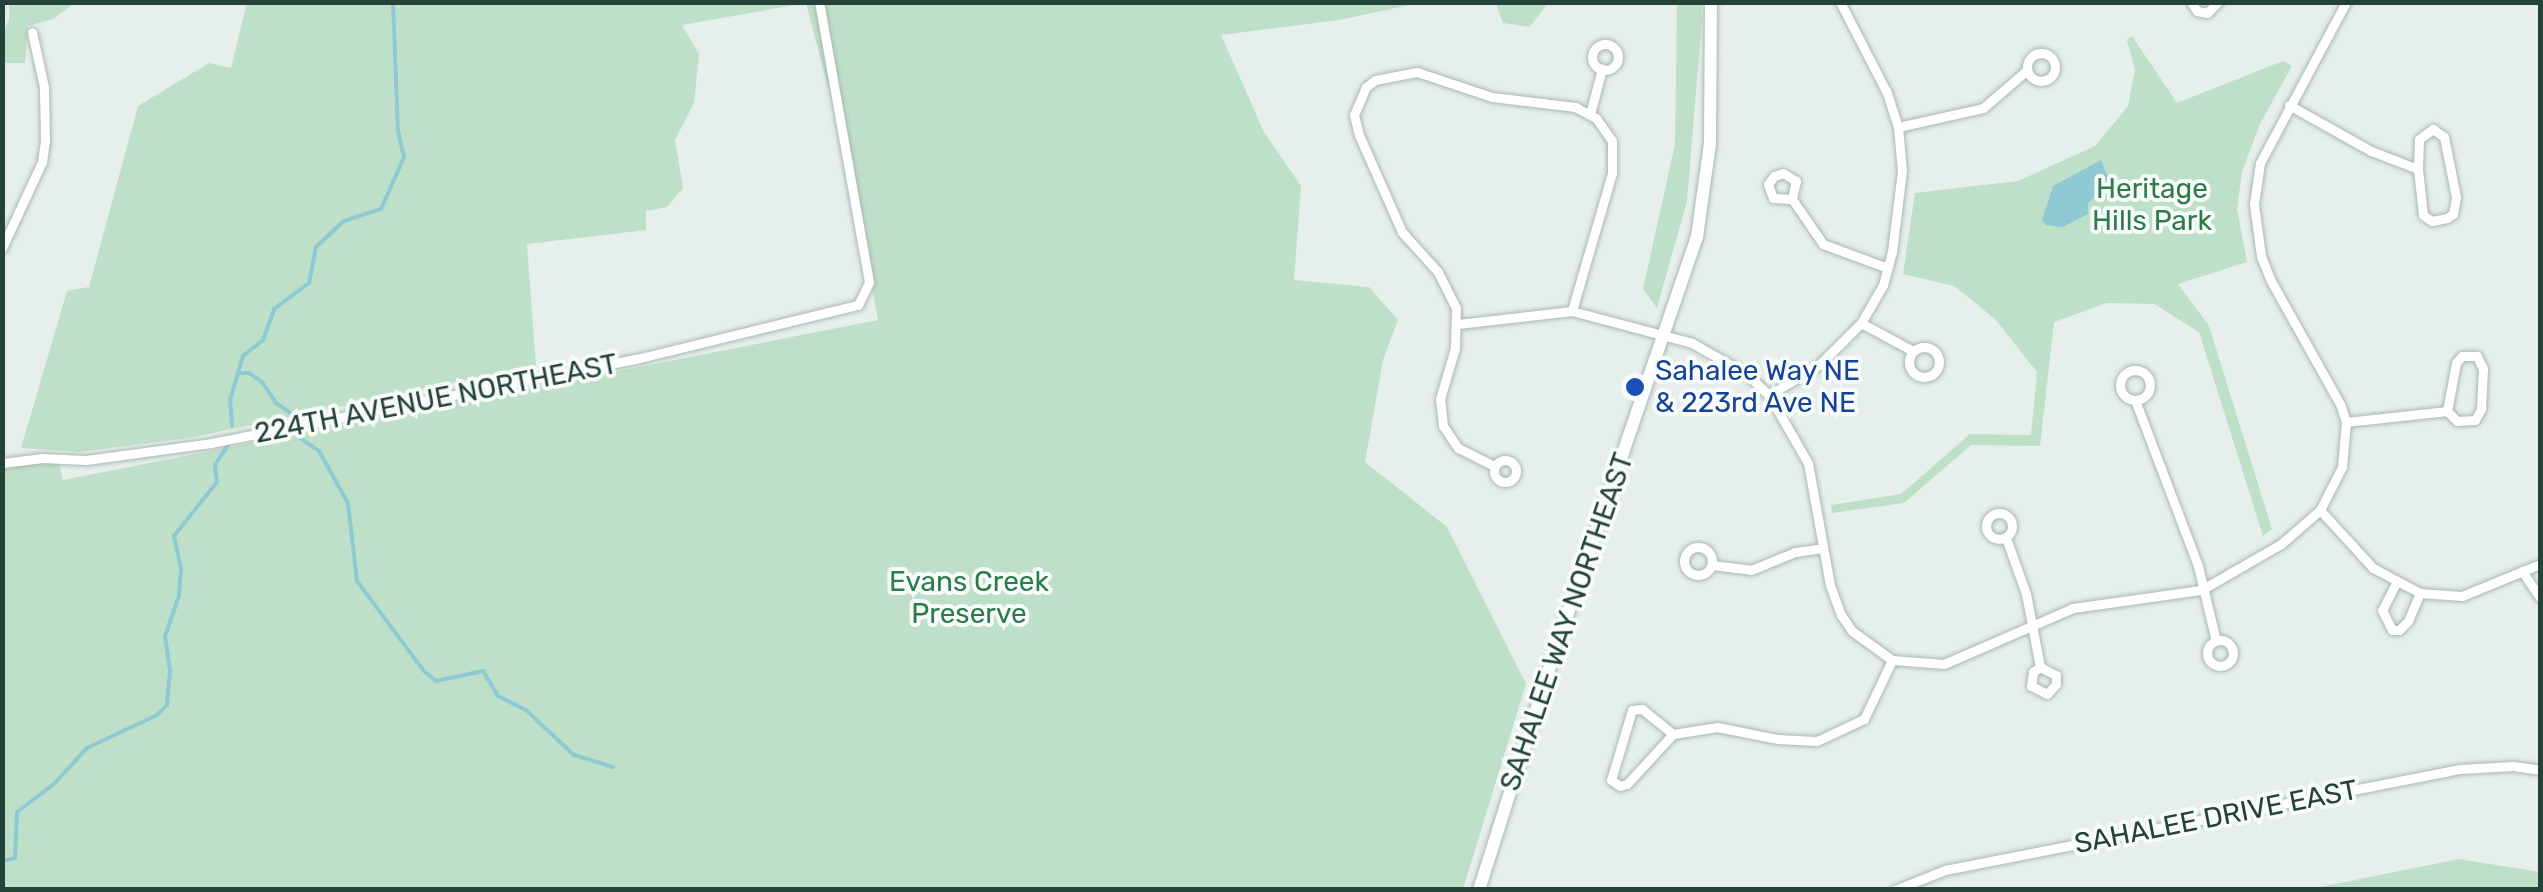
<!DOCTYPE html>
<style>
body{margin:0}
#map{position:relative;width:2543px;height:892px;overflow:hidden;background:#e6efeb;font-family:Rubik,sans-serif}
div>[style]{position:absolute}
[style*='--x']{left:calc(var(--x)*1px);top:calc(var(--y)*1px);width:calc(var(--w)*1px);rotate:calc(var(--a)*1deg)}
.green>*{inset:0;background:#bfe0c8}
.water>*{inset:0;background:#8ec9d4}
.stream>*{height:4px;margin:-2px;padding:0 2px;transform-origin:2px;border-radius:2px;background:#8ec9d4}
.roads{filter:drop-shadow(0 0 2px #a8b8b2) drop-shadow(0 0 2px #a8b8b2)}
.minor>*{height:9px;margin:-4.5px;padding:0 4.5px;transform-origin:4.5px;border-radius:4.5px;background:#fff}
.minor>.ring{margin:-4.5px;padding:0;box-sizing:content-box;background:none;border:9px solid #fff;border-radius:50%}
.secondary>*{height:12px;margin:-6px;padding:0 6px;transform-origin:6px;border-radius:6px;background:#fff}
.dots>*{width:28px;height:28px;translate:-50% -50%;box-sizing:border-box;border:5px solid #f7fbf9;border-radius:50%}
span{translate:-50% -50%;white-space:nowrap;text-align:center;line-height:1.15;-webkit-text-stroke:8px #f7fbf9;paint-order:stroke}
.park-label{font-size:28px;color:#2d7a4b}
.transit-label{font-size:28px;color:#164399}
.left{translate:0 -50%;text-align:left}
.street-label{font-size:28px;color:#24423a}
.frame{position:absolute;inset:0;border:5px solid #24423a;pointer-events:none}
</style>
<div id="map">
<div class="green">
<i style="clip-path:polygon(9px 3px,9px 2px,75px 3px,53px 19px,28px 26px,25px 63px,3px 63px,3px 31px,9px 20px)"></i>
<i style="clip-path:polygon(247px 3px,1419px 3px,1339px 20px,1221px 35px,1264px 132px,1301px 186px,1294px 280px,1369px 287px,1398px 320px,1383px 360px,1365px 462px,1447px 527px,1526px 684px,1463px 889px,3px 890px,3px 469px,58px 459px,63px 480px,878px 320px,834px 87px,828px 87px,806px 3px,682px 25px,699px 54px,694px 103px,675px 140px,683px 188px,667px 207px,646px 211px,646px 230px,527px 244px,536px 366px,189px 438px,79px 452px,21px 448px,67px 291px,89px 287px,138px 106px,209px 63px,231px 68px)"></i>
<i style="clip-path:polygon(1496px 3px,1496px 2px,1548px 3px,1530px 27px,1503px 23px)"></i>
<i style="clip-path:polygon(1677px 3px,1701px 3px,1702px 20px,1687px 201px,1657px 308px,1643px 289px,1675px 144px)"></i>
<i style="clip-path:polygon(2132px 36px,2177px 103px,2283px 61px,2292px 66px,2260px 124px,2242px 172px,2237px 209px,2247px 262px,2178px 284px,2209px 326px,2272px 529px,2263px 536px,2199px 332px,2154px 304px,2107px 303px,2054px 322px,2040px 446px,1971px 445px,1904px 503px,1832px 513px,1831px 505px,1901px 494px,1970px 434px,2031px 435px,2037px 372px,1995px 319px,1954px 286px,1903px 274px,1915px 193px,2018px 181px,2095px 146px,2128px 106px,2135px 69px,2127px 40px)"></i>
<i style="clip-path:polygon(2459px 859px,2540px 872px,2540px 889px,2310px 889px)"></i>
</div>
<div class="water">
<i style="clip-path:polygon(2101px 160px,2110px 183px,2088px 203px,2088px 214px,2063px 227px,2046px 225px,2042px 220px,2053px 186px)"></i>
</div>
<div class="stream">
<i style="--x:238;--y:373;--w:11;--a:0"></i>
<i style="--x:249;--y:373;--w:16;--a:35"></i>
<i style="--x:262;--y:382;--w:25;--a:56"></i>
<i style="--x:276;--y:403;--w:19;--a:35"></i>
<i style="--x:232;--y:426;--w:26;--a:-94"></i>
<i style="--x:230;--y:400;--w:46;--a:-73.5"></i>
<i style="--x:243;--y:356;--w:26;--a:-39"></i>
<i style="--x:263;--y:340;--w:33;--a:-70"></i>
<i style="--x:274;--y:309;--w:44;--a:-36.6"></i>
<i style="--x:309;--y:283;--w:37;--a:-79"></i>
<i style="--x:316;--y:247;--w:38;--a:-43"></i>
<i style="--x:344;--y:221;--w:39;--a:-18"></i>
<i style="--x:381;--y:209;--w:57;--a:-66.1"></i>
<i style="--x:404;--y:157;--w:26;--a:-103"></i>
<i style="--x:398;--y:132;--w:130;--a:-92.2"></i>
<i style="--x:297;--y:436;--w:27;--a:34"></i>
<i style="--x:319;--y:451;--w:60;--a:60.9"></i>
<i style="--x:348;--y:503;--w:79;--a:83.4"></i>
<i style="--x:357;--y:581;--w:111;--a:53.4"></i>
<i style="--x:423;--y:670;--w:17;--a:40"></i>
<i style="--x:436;--y:681;--w:48;--a:-12"></i>
<i style="--x:483;--y:671;--w:29;--a:59"></i>
<i style="--x:498;--y:696;--w:31;--a:27"></i>
<i style="--x:526;--y:710;--w:66;--a:43.2"></i>
<i style="--x:574;--y:755;--w:41;--a:17.1"></i>
<i style="--x:2;--y:861;--w:13;--a:-13"></i>
<i style="--x:15;--y:858;--w:46;--a:-87.5"></i>
<i style="--x:17;--y:812;--w:46;--a:-37.1"></i>
<i style="--x:54;--y:784;--w:49;--a:-47.5"></i>
<i style="--x:87;--y:748;--w:77;--a:-25.2"></i>
<i style="--x:157;--y:715;--w:14;--a:-45"></i>
<i style="--x:167;--y:705;--w:34;--a:-85"></i>
<i style="--x:170;--y:671;--w:35;--a:-98"></i>
<i style="--x:165;--y:636;--w:42;--a:-70.7"></i>
<i style="--x:179;--y:596;--w:27;--a:-86"></i>
<i style="--x:181;--y:569;--w:34;--a:-102"></i>
<i style="--x:174;--y:536;--w:69;--a:-51.5"></i>
<i style="--x:217;--y:482;--w:17;--a:-97"></i>
<i style="--x:215;--y:465;--w:24;--a:-57"></i>
</div>
<div class="roads">
<div class="minor">
<i style="--x:2191;--y:2;--w:11;--a:56"></i>
<i style="--x:2197;--y:11;--w:10;--a:11"></i>
<i style="--x:2207;--y:13;--w:16;--a:-45"></i>
<i class="ring" style="left:1592px;top:44px;width:17px;height:17px"></i>
<i class="ring" style="left:2027px;top:53px;width:19px;height:19px"></i>
<i style="--x:2289;--y:105;--w:94;--a:29.3"></i>
<i style="--x:2371;--y:151;--w:50;--a:21"></i>
<i style="--x:2418;--y:169;--w:46;--a:83.8"></i>
<i style="--x:2423;--y:215;--w:11;--a:34"></i>
<i style="--x:2432;--y:221;--w:15;--a:-11"></i>
<i style="--x:2447;--y:218;--w:7;--a:-34"></i>
<i style="--x:2453;--y:214;--w:17;--a:-80"></i>
<i style="--x:2456;--y:197;--w:61;--a:-101.3"></i>
<i style="--x:2444;--y:137;--w:14;--a:-144"></i>
<i style="--x:2433;--y:129;--w:17;--a:144"></i>
<i style="--x:2419;--y:139;--w:30;--a:92"></i>
<i style="--x:1590;--y:114;--w:47;--a:-75.1"></i>
<i style="--x:1898;--y:127;--w:87;--a:-12.6"></i>
<i style="--x:1983;--y:108;--w:58;--a:-40.8"></i>
<i style="--x:1792;--y:199;--w:19;--a:-177"></i>
<i style="--x:1773;--y:198;--w:15;--a:-110"></i>
<i style="--x:1768;--y:184;--w:10;--a:-53"></i>
<i style="--x:1774;--y:176;--w:9;--a:-18"></i>
<i style="--x:1783;--y:173;--w:15;--a:32"></i>
<i style="--x:1796;--y:181;--w:18;--a:103"></i>
<i style="--x:1792;--y:199;--w:55;--a:55.4"></i>
<i style="--x:1823;--y:244;--w:69;--a:20.3"></i>
<i style="--x:2;--y:248;--w:95;--a:-65.1"></i>
<i style="--x:42;--y:162;--w:21;--a:-82"></i>
<i style="--x:45;--y:141;--w:54;--a:-91.1"></i>
<i style="--x:44;--y:87;--w:56;--a:-102.3"></i>
<i style="--x:1861;--y:323;--w:59;--a:28.3"></i>
<i style="--x:1458;--y:324;--w:115;--a:-6.5"></i>
<i style="--x:1572;--y:311;--w:124;--a:14.9"></i>
<i style="--x:1692;--y:343;--w:64;--a:29.7"></i>
<i style="--x:1748;--y:375;--w:29;--a:44"></i>
<i style="--x:1769;--y:395;--w:78;--a:60.2"></i>
<i style="--x:1808;--y:463;--w:124;--a:79.8"></i>
<i style="--x:1830;--y:585;--w:32;--a:70"></i>
<i style="--x:1841;--y:615;--w:19;--a:55"></i>
<i style="--x:1852;--y:631;--w:49;--a:35.9"></i>
<i style="--x:1892;--y:660;--w:52;--a:4.4"></i>
<i style="--x:1944;--y:664;--w:141;--a:-23.5"></i>
<i style="--x:2073;--y:608;--w:129;--a:-8"></i>
<i style="--x:2201;--y:590;--w:92;--a:-29.9"></i>
<i style="--x:2281;--y:544;--w:52;--a:-41.1"></i>
<i style="--x:2320;--y:510;--w:48;--a:-62.9"></i>
<i style="--x:2342;--y:467;--w:45;--a:-84.9"></i>
<i style="--x:2346;--y:422;--w:19;--a:-108"></i>
<i style="--x:2340;--y:404;--w:141;--a:-119.3"></i>
<i style="--x:2271;--y:281;--w:27;--a:-112"></i>
<i style="--x:2261;--y:256;--w:52;--a:-97.7"></i>
<i style="--x:2254;--y:204;--w:41;--a:-81.7"></i>
<i style="--x:2260;--y:163;--w:183;--a:-61.9"></i>
<i class="ring" style="left:1909px;top:347px;width:21px;height:21px"></i>
<i class="ring" style="left:2120px;top:370px;width:21px;height:21px"></i>
<i style="--x:1769;--y:395;--w:58;--a:-31"></i>
<i style="--x:1819;--y:365;--w:59;--a:-45"></i>
<i style="--x:1861;--y:323;--w:44;--a:-59.9"></i>
<i style="--x:1883;--y:285;--w:34;--a:-75"></i>
<i style="--x:1892;--y:252;--w:82;--a:-83"></i>
<i style="--x:1902;--y:171;--w:44;--a:-95.2"></i>
<i style="--x:1898;--y:127;--w:38;--a:-108"></i>
<i style="--x:1886;--y:91;--w:100;--a:-117.3"></i>
<i style="--x:2135;--y:400;--w:178;--a:69.2"></i>
<i style="--x:2198;--y:566;--w:77;--a:76.5"></i>
<i style="--x:2346;--y:422;--w:102;--a:-6.2"></i>
<i style="--x:2447;--y:411;--w:14;--a:45"></i>
<i style="--x:2457;--y:421;--w:18;--a:-3"></i>
<i style="--x:2475;--y:420;--w:13;--a:-61"></i>
<i style="--x:2481;--y:409;--w:40;--a:-87.1"></i>
<i style="--x:2483;--y:369;--w:14;--a:-115"></i>
<i style="--x:2477;--y:356;--w:15;--a:180"></i>
<i style="--x:2462;--y:356;--w:9;--a:131"></i>
<i style="--x:2456;--y:363;--w:49;--a:100.6"></i>
<i class="ring" style="left:1494px;top:460px;width:13px;height:13px"></i>
<i style="--x:2;--y:463;--w:39;--a:-7"></i>
<i style="--x:41;--y:458;--w:45;--a:2.5"></i>
<i style="--x:86;--y:460;--w:126;--a:-7.7"></i>
<i style="--x:211;--y:443;--w:437;--a:-11.2"></i>
<i style="--x:640;--y:358;--w:224;--a:-13.7"></i>
<i style="--x:858;--y:305;--w:25;--a:-64"></i>
<i style="--x:869;--y:282;--w:284;--a:-100.1"></i>
<i style="--x:1494;--y:466;--w:40;--a:-153.4"></i>
<i style="--x:1458;--y:448;--w:27;--a:-124"></i>
<i style="--x:1443;--y:426;--w:27;--a:-96"></i>
<i style="--x:1440;--y:399;--w:53;--a:-73.6"></i>
<i style="--x:1455;--y:348;--w:40;--a:-88.6"></i>
<i style="--x:1456;--y:308;--w:40;--a:-116.6"></i>
<i style="--x:1438;--y:272;--w:54;--a:-132"></i>
<i style="--x:1402;--y:232;--w:106;--a:-113.9"></i>
<i style="--x:1359;--y:135;--w:21;--a:-104"></i>
<i style="--x:1354;--y:115;--w:30;--a:-67"></i>
<i style="--x:1366;--y:87;--w:11;--a:-38"></i>
<i style="--x:1375;--y:80;--w:43;--a:-10.8"></i>
<i style="--x:1417;--y:72;--w:79;--a:18.4"></i>
<i style="--x:1492;--y:97;--w:84;--a:6.9"></i>
<i style="--x:1575;--y:107;--w:24;--a:28"></i>
<i style="--x:1596;--y:118;--w:28;--a:55"></i>
<i style="--x:1612;--y:141;--w:32;--a:90"></i>
<i style="--x:1612;--y:173;--w:144;--a:106.2"></i>
<i style="--x:2320;--y:510;--w:79;--a:47.6"></i>
<i style="--x:2373;--y:568;--w:53;--a:28"></i>
<i style="--x:2420;--y:593;--w:42;--a:4.1"></i>
<i style="--x:2462;--y:596;--w:84;--a:-22.3"></i>
<i class="ring" style="left:1986px;top:513px;width:17px;height:17px"></i>
<i style="--x:2006;--y:538;--w:59;--a:70.3"></i>
<i style="--x:2026;--y:594;--w:74;--a:79.1"></i>
<i style="--x:2040;--y:667;--w:18;--a:27"></i>
<i style="--x:2056;--y:675;--w:9;--a:90"></i>
<i style="--x:2056;--y:684;--w:13;--a:132"></i>
<i style="--x:2047;--y:694;--w:18;--a:-153"></i>
<i style="--x:2031;--y:686;--w:14;--a:-82"></i>
<i style="--x:2033;--y:672;--w:9;--a:-36"></i>
<i class="ring" style="left:1684px;top:547px;width:19px;height:19px"></i>
<i style="--x:1712;--y:565;--w:39;--a:7"></i>
<i style="--x:1751;--y:570;--w:48;--a:-22.2"></i>
<i style="--x:1795;--y:552;--w:28;--a:-8"></i>
<i style="--x:2522;--y:571;--w:32;--a:56"></i>
<i style="--x:2396;--y:583;--w:30;--a:117"></i>
<i style="--x:2382;--y:610;--w:22;--a:63"></i>
<i style="--x:2392;--y:630;--w:7;--a:0"></i>
<i style="--x:2399;--y:630;--w:13;--a:-45"></i>
<i style="--x:2408;--y:621;--w:30;--a:-67"></i>
<i class="ring" style="left:2207px;top:640px;width:17px;height:17px"></i>
<i style="--x:1673;--y:734;--w:68;--a:132.6"></i>
<i style="--x:1627;--y:784;--w:7;--a:164"></i>
<i style="--x:1620;--y:786;--w:11;--a:-146"></i>
<i style="--x:1611;--y:780;--w:73;--a:-73.3"></i>
<i style="--x:1632;--y:710;--w:10;--a:-6"></i>
<i style="--x:1642;--y:709;--w:40;--a:39"></i>
<i style="--x:1673;--y:734;--w:45;--a:-9"></i>
<i style="--x:1717;--y:727;--w:61;--a:11.3"></i>
<i style="--x:1777;--y:739;--w:40;--a:2.9"></i>
<i style="--x:1817;--y:741;--w:52;--a:-25.1"></i>
<i style="--x:1864;--y:719;--w:65;--a:-64.6"></i>
<i style="--x:1895;--y:890;--w:54;--a:-21.8"></i>
<i style="--x:1945;--y:870;--w:525;--a:-11.1"></i>
<i style="--x:2460;--y:769;--w:53;--a:-3.2"></i>
<i style="--x:2513;--y:766;--w:27;--a:8"></i>
</div>
<div class="secondary">
<i style="--x:1479;--y:890;--w:235;--a:-72.4"></i>
<i style="--x:1550;--y:666;--w:453;--a:-71.1"></i>
<i style="--x:1697;--y:237;--w:95;--a:-82.1"></i>
<i style="--x:1710;--y:143;--w:141;--a:-89.6"></i>
</div>
</div>
<div class="dots">
<i style="left:1635px;top:387px;background:#1a4fb4"></i>
</div>
<div class="park-label">
<span style="left:2152px;top:205px">Heritage<br>Hills Park</span>
<span style="left:969px;top:598px">Evans Creek<br>Preserve</span>
</div>
<div class="transit-label">
<span class="left" style="left:1655px;top:387px">Sahalee Way NE<br>&amp; 223rd Ave NE</span>
</div>
<div class="street-label">
<span style="left:436px;top:399px;rotate:-11deg">224TH AVENUE NORTHEAST</span>
<span style="left:1567px;top:622px;rotate:-71deg">SAHALEE WAY NORTHEAST</span>
<span style="left:2216px;top:817px;rotate:-11deg">SAHALEE DRIVE EAST</span>
</div>
<div class="frame"></div>
</div>
